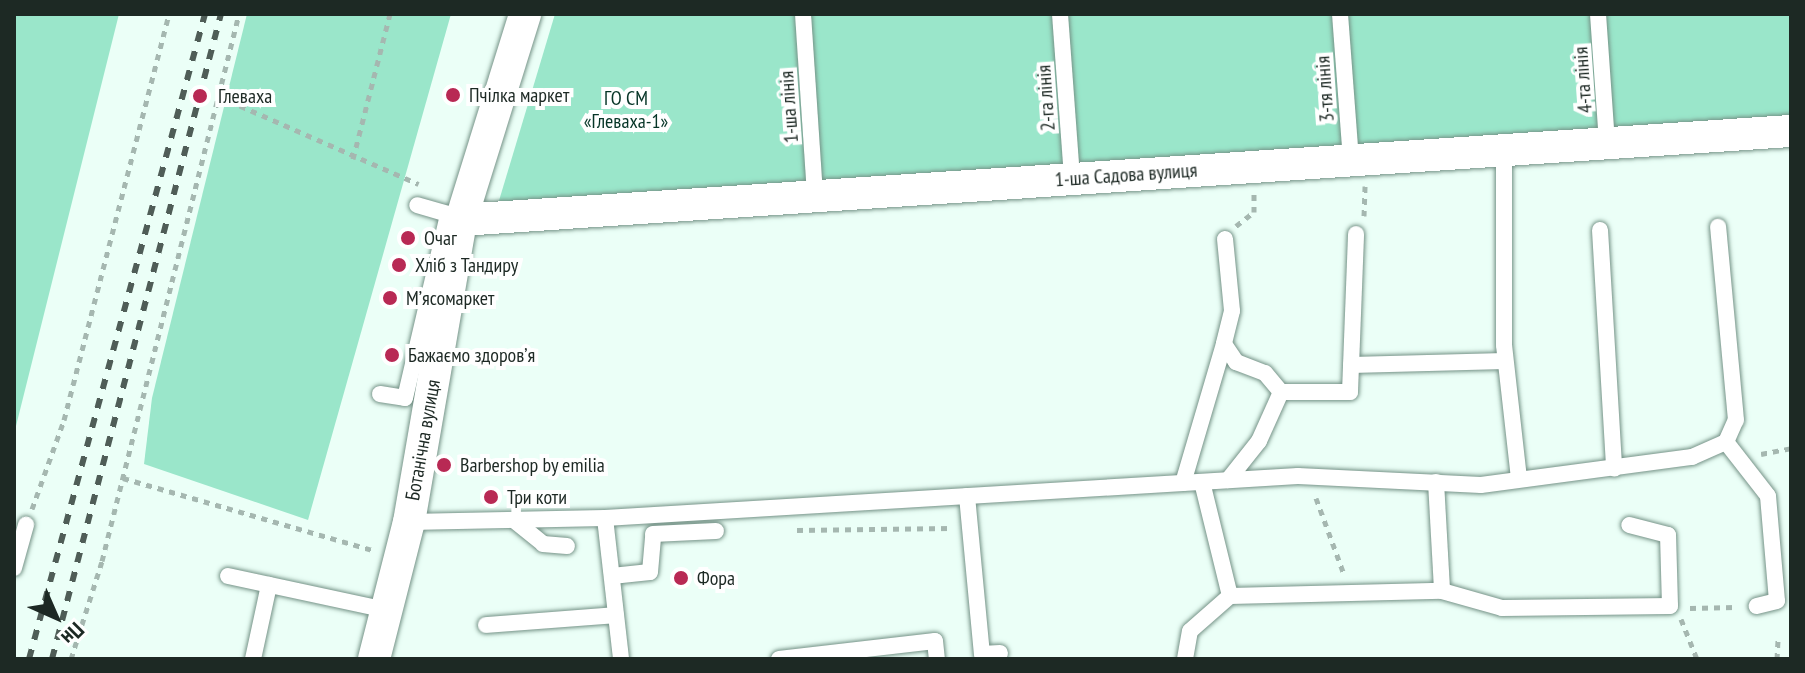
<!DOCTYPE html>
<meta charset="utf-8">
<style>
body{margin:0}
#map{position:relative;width:1805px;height:673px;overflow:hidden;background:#ebfff7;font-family:"PT Sans Narrow",sans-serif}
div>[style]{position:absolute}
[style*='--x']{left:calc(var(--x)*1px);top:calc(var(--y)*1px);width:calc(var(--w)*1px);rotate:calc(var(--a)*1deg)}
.green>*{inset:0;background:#9ae6ca}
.path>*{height:5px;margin-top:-2.5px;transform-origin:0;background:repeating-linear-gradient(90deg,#a5b7b0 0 6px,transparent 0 12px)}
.roads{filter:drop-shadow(0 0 2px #759387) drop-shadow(0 0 2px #759387)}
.lane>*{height:16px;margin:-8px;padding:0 8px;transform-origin:8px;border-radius:8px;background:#fff}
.street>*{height:32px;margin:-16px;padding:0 16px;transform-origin:16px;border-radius:16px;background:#fff}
.rail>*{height:6px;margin-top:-3px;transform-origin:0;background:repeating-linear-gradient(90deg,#4f5d57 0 10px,transparent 0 20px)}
.dots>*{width:22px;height:22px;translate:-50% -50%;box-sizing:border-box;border:4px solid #fff;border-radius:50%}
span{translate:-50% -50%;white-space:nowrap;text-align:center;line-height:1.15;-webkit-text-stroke:8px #fff;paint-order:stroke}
.street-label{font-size:20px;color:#1d2924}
.poi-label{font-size:20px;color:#1d2924}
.left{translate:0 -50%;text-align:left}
.park-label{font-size:20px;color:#063527}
.frame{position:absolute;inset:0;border:16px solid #1d2924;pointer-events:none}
.north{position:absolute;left:16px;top:577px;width:80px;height:80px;-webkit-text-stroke:6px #fff;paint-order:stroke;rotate:135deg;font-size:22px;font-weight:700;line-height:32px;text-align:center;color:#1d2924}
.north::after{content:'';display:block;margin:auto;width:28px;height:36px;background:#1d2924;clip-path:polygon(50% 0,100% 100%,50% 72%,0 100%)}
</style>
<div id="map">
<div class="green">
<i style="clip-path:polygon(14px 14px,119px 14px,14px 434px)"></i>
<i style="clip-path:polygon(247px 14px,451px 14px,308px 520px,144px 464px,152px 398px)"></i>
<i style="clip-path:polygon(555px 14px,1791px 14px,1791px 130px,495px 214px)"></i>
</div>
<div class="path">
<i style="--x:218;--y:96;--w:219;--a:23.7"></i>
<i style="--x:353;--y:159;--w:150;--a:-75.7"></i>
<i style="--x:1364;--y:216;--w:30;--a:-88"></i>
<i style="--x:1236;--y:226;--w:23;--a:-38"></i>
<i style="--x:1254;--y:212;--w:19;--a:-90"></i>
<i style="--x:1761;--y:454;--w:31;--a:-11"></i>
<i style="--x:123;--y:478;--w:260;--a:16.1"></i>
<i style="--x:1316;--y:498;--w:81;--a:69.8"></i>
<i style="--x:32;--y:509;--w:95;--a:-70.2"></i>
<i style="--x:64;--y:420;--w:419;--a:-75.5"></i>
<i style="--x:797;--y:530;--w:154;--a:-0.7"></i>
<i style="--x:1690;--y:608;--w:46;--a:-1.2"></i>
<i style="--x:1681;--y:619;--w:43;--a:68.2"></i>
<i style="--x:71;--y:659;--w:103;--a:-72.4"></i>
<i style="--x:102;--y:561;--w:564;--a:-75.94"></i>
<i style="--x:1777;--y:659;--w:21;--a:-87"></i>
</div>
<div class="roads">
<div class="lane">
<i style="--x:803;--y:14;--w:183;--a:86.2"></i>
<i style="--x:1060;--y:14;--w:165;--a:85.8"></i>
<i style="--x:1340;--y:14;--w:147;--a:85.7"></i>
<i style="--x:1598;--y:14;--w:129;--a:86"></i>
<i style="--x:1504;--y:150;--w:195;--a:90"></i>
<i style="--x:1504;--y:345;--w:135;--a:83.6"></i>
<i style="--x:1600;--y:230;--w:239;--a:86.6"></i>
<i style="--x:1225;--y:239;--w:72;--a:84.4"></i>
<i style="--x:1232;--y:311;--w:34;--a:104"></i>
<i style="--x:1224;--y:344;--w:22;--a:56"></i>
<i style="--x:1236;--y:362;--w:31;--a:21"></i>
<i style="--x:1265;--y:373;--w:25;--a:50"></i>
<i style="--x:1281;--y:392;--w:54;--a:114.2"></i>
<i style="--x:1259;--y:441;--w:50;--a:128.5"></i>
<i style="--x:1351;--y:365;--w:154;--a:-1.5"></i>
<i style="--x:1281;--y:392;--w:69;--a:0"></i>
<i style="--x:1350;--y:392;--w:158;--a:-87.8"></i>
<i style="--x:380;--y:394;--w:25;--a:9"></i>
<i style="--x:405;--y:398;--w:189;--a:-76.8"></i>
<i style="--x:448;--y:214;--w:32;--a:-164"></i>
<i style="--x:1726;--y:442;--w:68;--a:52.1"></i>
<i style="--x:1768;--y:496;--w:105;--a:85.1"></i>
<i style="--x:1777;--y:601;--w:21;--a:166"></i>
<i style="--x:1202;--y:482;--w:117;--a:76.2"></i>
<i style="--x:1436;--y:482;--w:109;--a:86.8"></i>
<i style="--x:1183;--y:483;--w:145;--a:-73.6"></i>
<i style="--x:967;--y:496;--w:159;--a:84.6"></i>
<i style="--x:982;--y:654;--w:18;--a:-3"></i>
<i style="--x:605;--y:518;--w:694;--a:-3.47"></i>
<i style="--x:1298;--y:476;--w:183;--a:2.8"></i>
<i style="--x:1481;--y:485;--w:213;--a:-7.6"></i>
<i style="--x:1692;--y:457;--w:37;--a:-24"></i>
<i style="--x:1726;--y:442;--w:24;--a:-66"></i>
<i style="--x:1736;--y:420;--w:194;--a:-95.3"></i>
<i style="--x:515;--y:521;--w:36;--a:39"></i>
<i style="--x:543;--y:544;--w:24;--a:5"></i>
<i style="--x:409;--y:522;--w:196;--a:-1.2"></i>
<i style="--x:605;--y:518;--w:142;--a:83.5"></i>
<i style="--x:14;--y:568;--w:45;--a:-74.4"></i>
<i style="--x:228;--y:576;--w:162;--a:12.1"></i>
<i style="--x:612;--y:576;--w:38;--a:-6"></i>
<i style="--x:650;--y:572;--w:38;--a:-85"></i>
<i style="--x:653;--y:534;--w:63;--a:-2.7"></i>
<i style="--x:486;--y:625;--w:130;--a:-4.4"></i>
<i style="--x:253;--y:659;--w:76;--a:-77.8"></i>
<i style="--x:779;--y:659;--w:157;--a:-6.6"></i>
<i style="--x:935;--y:641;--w:18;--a:84"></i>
<i style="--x:1185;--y:659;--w:28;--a:-80"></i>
<i style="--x:1190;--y:631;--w:53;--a:-41.2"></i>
<i style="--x:1230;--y:596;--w:212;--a:-1.4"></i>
<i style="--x:1442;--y:591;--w:62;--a:15.8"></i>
<i style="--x:1502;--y:608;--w:168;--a:-0.7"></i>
<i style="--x:1670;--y:606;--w:71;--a:-91.6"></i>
<i style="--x:1668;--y:535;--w:40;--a:-165.6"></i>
</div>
<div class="street">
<i style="--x:461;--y:220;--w:1333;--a:-3.83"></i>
<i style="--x:374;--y:659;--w:141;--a:-75.7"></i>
<i style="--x:409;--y:522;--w:306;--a:-80.2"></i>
<i style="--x:461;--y:220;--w:216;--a:-72.7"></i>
</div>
</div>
<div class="rail">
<i style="--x:29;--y:659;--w:669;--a:-74.74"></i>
<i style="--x:52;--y:659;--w:667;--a:-75.32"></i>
</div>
<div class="dots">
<i style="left:453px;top:95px;background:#b82954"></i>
<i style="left:200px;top:96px;background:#b82954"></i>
<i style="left:408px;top:238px;background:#b82954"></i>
<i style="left:399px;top:265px;background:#b82954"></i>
<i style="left:390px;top:298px;background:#b82954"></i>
<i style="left:392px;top:355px;background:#b82954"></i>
<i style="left:444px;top:465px;background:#b82954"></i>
<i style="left:491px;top:497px;background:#b82954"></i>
<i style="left:681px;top:578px;background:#b82954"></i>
</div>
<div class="street-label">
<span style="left:1583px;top:80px;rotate:-94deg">4-та лінія</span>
<span style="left:1325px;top:89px;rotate:-94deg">3-тя лінія</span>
<span style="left:1046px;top:98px;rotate:-94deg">2-га лінія</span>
<span style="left:789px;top:107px;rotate:-94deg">1-ша лінія</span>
<span style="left:1126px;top:175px;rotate:-4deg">1-ша Садова вулиця</span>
<span style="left:423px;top:440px;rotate:-80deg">Ботанічна вулиця</span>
</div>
<div class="poi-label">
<span class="left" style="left:469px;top:95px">Пчілка маркет</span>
<span class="left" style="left:218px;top:96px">Глеваха</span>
<span class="left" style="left:424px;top:238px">Очаг</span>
<span class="left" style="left:415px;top:265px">Хліб з Тандиру</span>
<span class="left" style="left:406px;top:298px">Мʼясомаркет</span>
<span class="left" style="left:408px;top:355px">Бажаємо здоровʼя</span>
<span class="left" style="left:460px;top:465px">Barbershop by emilia</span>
<span class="left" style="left:507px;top:497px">Три коти</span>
<span class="left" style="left:697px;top:578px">Фора</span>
</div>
<div class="park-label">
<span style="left:626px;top:110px">ГО СМ<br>«Глеваха-1»</span>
</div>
<div class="frame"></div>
<div class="north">Пн</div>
</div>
